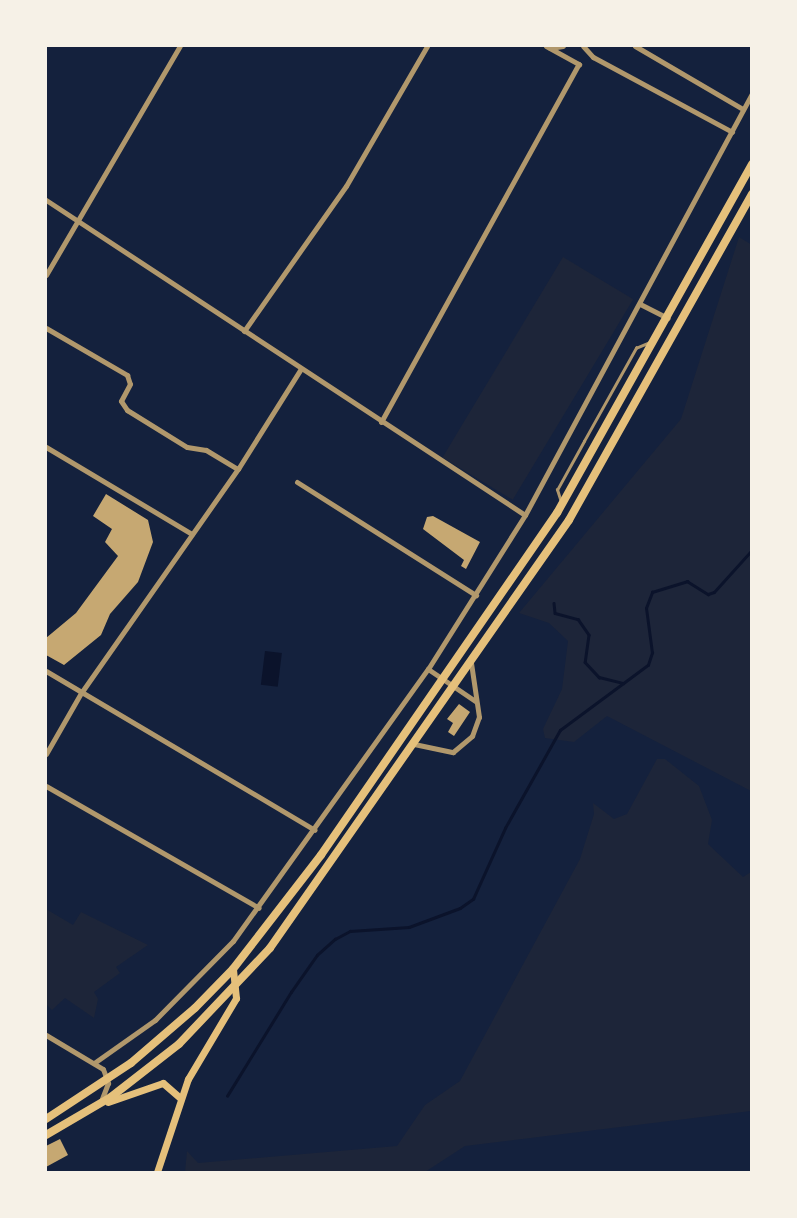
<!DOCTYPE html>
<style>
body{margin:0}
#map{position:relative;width:797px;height:1218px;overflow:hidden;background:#14213d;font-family:Rubik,sans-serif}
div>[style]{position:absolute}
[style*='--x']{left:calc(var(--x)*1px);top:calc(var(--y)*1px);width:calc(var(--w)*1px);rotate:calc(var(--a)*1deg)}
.green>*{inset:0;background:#1d2539;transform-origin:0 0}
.water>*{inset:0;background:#0b132b;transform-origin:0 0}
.stream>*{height:2.5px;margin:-1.25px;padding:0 1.25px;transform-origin:1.25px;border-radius:1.25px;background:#0b132b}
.building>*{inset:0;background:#c6a872}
.service>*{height:2.5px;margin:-1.25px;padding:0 1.25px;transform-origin:1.25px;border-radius:1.25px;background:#b1986c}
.minor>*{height:5px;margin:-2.5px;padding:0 2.5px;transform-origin:2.5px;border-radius:2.5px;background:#b1986c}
.secondary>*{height:7px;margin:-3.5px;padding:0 3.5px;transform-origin:3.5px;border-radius:3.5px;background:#e5c07b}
.primary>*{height:8px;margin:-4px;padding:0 4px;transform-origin:4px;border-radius:4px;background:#e5c07b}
span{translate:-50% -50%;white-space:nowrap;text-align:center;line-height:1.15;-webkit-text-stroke:5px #f6f1e7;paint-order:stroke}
.frame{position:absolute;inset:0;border:47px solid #f6f1e7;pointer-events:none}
</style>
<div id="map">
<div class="green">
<i style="clip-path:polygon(739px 237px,752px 245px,751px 791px,607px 716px,574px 742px,545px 738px,543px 729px,562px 689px,568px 641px,549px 623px,519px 613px,681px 419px)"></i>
<i style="left:563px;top:257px;width:82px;height:234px;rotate:31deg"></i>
<i style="clip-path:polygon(657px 759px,665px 759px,699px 786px,712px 820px,708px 844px,743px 877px,751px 872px,751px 1111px,465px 1146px,425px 1172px,185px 1172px,187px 1151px,198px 1163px,397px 1146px,425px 1105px,460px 1081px,580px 859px,594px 814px,593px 803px,614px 819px,627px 814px)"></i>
<i style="clip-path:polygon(46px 909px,73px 925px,81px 912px,148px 945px,116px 967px,120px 973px,94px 992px,98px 999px,94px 1018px,65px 998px,52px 1010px,46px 1004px)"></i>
</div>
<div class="water">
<i style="left:265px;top:651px;width:17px;height:34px;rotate:7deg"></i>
</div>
<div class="stream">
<i style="--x:554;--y:603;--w:10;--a:84"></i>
<i style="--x:555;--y:613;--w:24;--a:15"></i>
<i style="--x:578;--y:619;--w:19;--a:55"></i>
<i style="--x:589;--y:635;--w:27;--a:98"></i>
<i style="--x:585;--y:662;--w:21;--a:47"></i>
<i style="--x:599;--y:677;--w:25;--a:14"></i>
<i style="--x:227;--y:1096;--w:122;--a:-58.4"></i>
<i style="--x:291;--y:992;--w:45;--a:-54.9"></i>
<i style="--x:317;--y:955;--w:24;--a:-42"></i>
<i style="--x:335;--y:939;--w:17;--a:-28"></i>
<i style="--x:350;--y:931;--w:59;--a:-3.9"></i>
<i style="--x:409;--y:927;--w:54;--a:-20.4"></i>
<i style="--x:460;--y:908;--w:16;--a:-35"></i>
<i style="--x:473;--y:899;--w:78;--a:-65.7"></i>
<i style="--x:505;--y:828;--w:112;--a:-60.7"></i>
<i style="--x:560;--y:730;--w:109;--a:-36.5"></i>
<i style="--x:648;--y:665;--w:13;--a:-72"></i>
<i style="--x:652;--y:653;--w:45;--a:-97.6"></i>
<i style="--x:646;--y:608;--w:17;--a:-69"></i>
<i style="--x:652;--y:592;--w:37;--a:-17"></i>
<i style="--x:687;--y:581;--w:25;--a:32"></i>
<i style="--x:708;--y:594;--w:6;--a:-18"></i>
<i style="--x:714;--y:592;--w:57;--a:-47.9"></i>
</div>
<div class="building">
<i style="clip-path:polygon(106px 494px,148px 520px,153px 542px,138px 582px,110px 614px,101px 635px,64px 665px,46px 655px,46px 638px,76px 613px,118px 556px,105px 542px,112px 529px,93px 516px)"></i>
<i style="clip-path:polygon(433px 516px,480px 542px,466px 569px,461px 566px,464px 560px,423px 529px,427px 517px)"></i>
<i style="clip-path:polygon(459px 704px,470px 712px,454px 736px,448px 732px,453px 723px,447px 719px)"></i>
<i style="clip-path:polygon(60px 1139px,68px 1155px,46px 1167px,46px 1146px)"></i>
</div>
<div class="service">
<i style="--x:561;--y:502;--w:13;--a:-108"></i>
<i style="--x:557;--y:490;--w:56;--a:-61.1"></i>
<i style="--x:584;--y:441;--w:107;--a:-60.8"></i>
<i style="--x:636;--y:348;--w:15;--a:-23"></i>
</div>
<div class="minor">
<i style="--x:546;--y:46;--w:38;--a:29"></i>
<i style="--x:583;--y:46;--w:15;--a:48"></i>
<i style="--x:593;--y:57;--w:158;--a:28.3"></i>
<i style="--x:635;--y:46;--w:125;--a:30.3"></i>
<i style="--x:550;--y:48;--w:13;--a:-9"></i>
<i style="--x:46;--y:200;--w:573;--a:33.33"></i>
<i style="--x:46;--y:275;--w:265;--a:-59.7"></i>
<i style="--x:640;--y:304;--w:31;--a:27"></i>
<i style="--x:46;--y:328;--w:94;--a:30.1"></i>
<i style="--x:127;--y:375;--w:9;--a:72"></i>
<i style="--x:130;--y:384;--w:19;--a:118"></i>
<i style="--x:121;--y:401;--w:11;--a:56"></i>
<i style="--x:127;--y:410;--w:70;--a:31.7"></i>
<i style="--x:187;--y:447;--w:19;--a:9"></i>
<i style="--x:206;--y:450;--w:37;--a:31"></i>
<i style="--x:244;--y:331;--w:177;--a:-54.9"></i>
<i style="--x:346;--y:186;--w:162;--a:-59.9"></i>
<i style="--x:381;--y:422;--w:409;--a:-61.1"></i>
<i style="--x:46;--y:447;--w:170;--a:30.8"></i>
<i style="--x:297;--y:482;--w:212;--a:32.3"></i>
<i style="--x:428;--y:669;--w:57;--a:34.2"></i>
<i style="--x:46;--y:671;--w:312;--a:30.6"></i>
<i style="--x:414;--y:744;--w:40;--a:12"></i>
<i style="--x:453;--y:752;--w:25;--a:-40"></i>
<i style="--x:472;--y:736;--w:20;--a:-70"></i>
<i style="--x:479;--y:717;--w:55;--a:-98.4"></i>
<i style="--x:46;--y:754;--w:70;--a:-60.2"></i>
<i style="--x:81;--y:693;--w:274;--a:-55"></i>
<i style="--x:238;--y:469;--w:117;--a:-57.9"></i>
<i style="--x:46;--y:786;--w:245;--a:29.8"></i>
<i style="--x:46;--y:1035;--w:66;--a:30.8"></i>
<i style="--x:103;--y:1069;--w:15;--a:70"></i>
<i style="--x:108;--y:1083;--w:19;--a:111"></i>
<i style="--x:94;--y:1063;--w:75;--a:-35.2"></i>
<i style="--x:155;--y:1020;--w:111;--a:-45.4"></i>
<i style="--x:233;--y:941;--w:335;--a:-54.4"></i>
<i style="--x:428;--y:669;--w:182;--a:-57.8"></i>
<i style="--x:525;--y:515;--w:478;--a:-61.7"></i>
</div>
<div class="secondary">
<i style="--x:108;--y:1102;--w:58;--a:-19.1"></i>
<i style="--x:163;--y:1083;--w:23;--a:41"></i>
<i style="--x:157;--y:1172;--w:98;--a:-71.6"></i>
<i style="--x:188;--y:1079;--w:94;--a:-59.3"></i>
<i style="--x:236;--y:998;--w:29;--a:-96"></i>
</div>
<div class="primary">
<i style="--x:46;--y:1119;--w:102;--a:-33.4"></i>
<i style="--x:131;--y:1063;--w:84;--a:-40.7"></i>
<i style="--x:195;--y:1008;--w:54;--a:-45.7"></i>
<i style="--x:233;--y:969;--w:144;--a:-52.3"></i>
<i style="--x:321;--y:855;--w:416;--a:-55.4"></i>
<i style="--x:557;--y:513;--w:400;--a:-60.8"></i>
<i style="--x:46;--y:1135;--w:75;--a:-30.3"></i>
<i style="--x:111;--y:1097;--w:86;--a:-37.9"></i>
<i style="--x:179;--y:1044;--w:132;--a:-46.5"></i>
<i style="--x:270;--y:948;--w:522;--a:-55.06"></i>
<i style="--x:569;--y:520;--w:374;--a:-60.7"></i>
</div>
<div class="frame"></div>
</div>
